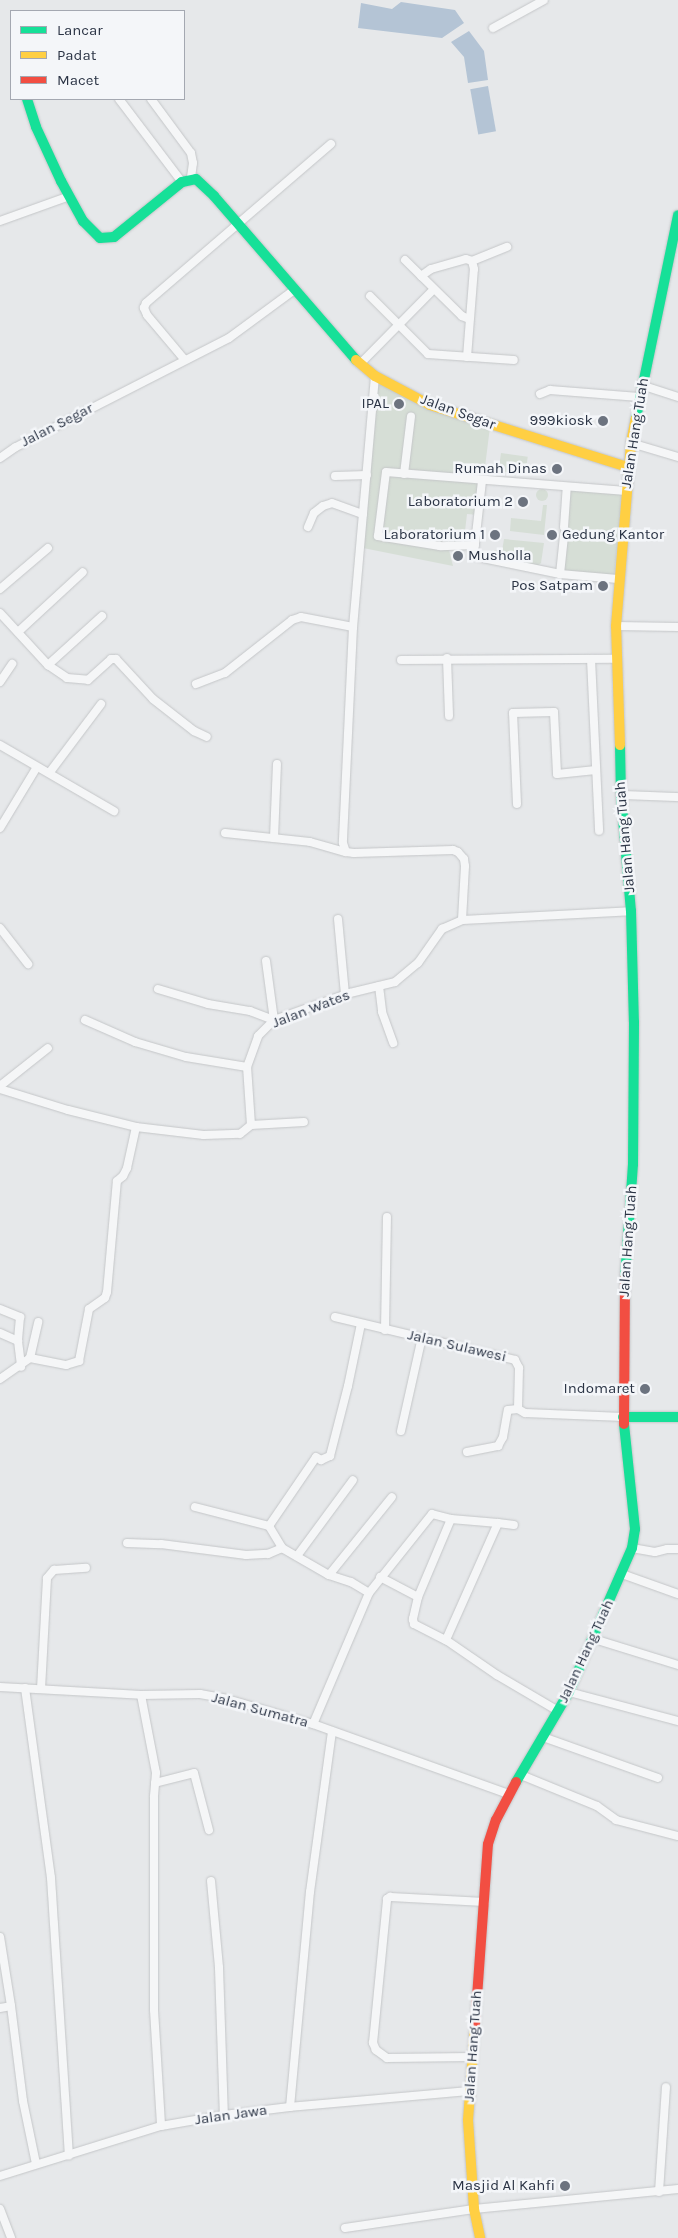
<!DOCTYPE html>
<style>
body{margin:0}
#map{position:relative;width:678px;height:2238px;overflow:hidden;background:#e6e8ea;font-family:Karla,sans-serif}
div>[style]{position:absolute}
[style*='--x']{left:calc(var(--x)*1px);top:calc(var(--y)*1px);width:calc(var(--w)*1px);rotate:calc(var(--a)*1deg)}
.green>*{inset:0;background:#d6ded6;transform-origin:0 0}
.round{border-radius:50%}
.water>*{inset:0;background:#b4c4d5;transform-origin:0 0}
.roads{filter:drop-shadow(0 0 1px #c4c6c8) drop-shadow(0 0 1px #c4c6c8)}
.street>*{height:8px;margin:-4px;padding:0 4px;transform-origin:4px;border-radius:4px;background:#f5f6f7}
.fast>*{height:10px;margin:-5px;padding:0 5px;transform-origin:5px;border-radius:5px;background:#16e098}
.slow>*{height:10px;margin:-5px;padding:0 5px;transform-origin:5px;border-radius:5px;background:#ffcf43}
.jam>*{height:10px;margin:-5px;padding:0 5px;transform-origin:5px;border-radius:5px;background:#f24e42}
.dots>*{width:14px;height:14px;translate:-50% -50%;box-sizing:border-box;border:2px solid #f4f6f9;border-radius:50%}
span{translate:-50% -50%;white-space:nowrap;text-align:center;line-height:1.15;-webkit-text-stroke:5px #f4f6f9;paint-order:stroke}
.poi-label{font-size:15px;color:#2b3445}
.right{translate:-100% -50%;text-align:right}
.left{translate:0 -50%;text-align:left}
.street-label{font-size:15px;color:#2b3445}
.legend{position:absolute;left:10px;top:10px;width:175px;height:90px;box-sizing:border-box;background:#f4f6f9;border:1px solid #a4a8b1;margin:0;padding:6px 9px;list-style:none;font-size:15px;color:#2b3445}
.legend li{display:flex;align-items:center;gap:10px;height:25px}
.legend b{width:25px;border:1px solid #a4a8b1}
</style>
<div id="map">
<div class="green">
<i style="clip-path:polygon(377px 380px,490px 427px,479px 515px,467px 514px,464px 540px,476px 542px,448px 546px,453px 566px,363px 548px)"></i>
<i style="left:501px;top:453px;width:27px;height:18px;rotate:8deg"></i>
<i style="clip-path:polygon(567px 488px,623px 491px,614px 579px,560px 574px,568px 528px)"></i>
<i class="round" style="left:536px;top:489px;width:12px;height:12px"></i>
<i style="clip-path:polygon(543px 505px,547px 505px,544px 535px,510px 531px,511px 518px,541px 521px)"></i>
<i style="clip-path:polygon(504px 539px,544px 543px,541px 563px,536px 567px,493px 559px,494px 550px,502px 551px)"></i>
</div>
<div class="water">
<i style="clip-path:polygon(401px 2px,455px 10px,464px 23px,442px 38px,358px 28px,361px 3px,392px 9px)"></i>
<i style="clip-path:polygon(469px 31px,484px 51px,488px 80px,468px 83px,464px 57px,451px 42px)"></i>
<i style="left:488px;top:86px;width:46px;height:18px;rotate:80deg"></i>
</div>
<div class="roads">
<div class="street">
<i style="--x:493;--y:28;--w:58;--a:-28.8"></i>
<i style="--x:119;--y:99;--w:104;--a:52.8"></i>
<i style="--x:151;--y:99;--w:67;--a:53.5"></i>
<i style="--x:191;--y:153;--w:10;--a:79"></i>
<i style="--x:193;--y:163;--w:15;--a:98"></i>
<i style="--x:0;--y:221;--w:74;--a:-19.7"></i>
<i style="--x:405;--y:260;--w:80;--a:44.5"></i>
<i style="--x:462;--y:316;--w:8;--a:23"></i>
<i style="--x:421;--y:276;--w:12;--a:-35"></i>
<i style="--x:431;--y:269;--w:36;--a:-16"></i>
<i style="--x:466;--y:259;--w:6;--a:18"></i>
<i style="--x:472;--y:261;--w:38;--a:-22"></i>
<i style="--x:370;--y:296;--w:82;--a:45"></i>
<i style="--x:428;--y:354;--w:86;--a:4"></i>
<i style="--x:467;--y:357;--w:88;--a:-85.5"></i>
<i style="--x:474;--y:269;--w:8;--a:-104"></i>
<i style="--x:184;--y:359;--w:57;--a:-130.1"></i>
<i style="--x:147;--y:315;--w:8;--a:-113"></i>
<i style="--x:144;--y:308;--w:5;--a:-68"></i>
<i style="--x:146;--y:303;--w:244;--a:-40.7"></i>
<i style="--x:360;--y:364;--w:104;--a:-45.4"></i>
<i style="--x:375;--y:376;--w:252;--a:95"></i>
<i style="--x:353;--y:627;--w:216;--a:92.7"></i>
<i style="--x:343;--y:843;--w:9;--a:72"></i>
<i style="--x:346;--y:852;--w:8;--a:7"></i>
<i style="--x:354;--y:853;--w:99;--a:-1.7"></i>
<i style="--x:453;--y:850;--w:5;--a:22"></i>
<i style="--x:458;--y:852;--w:9;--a:49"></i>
<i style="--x:464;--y:859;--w:7;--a:82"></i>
<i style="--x:465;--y:866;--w:54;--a:93.2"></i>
<i style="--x:641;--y:385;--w:39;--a:18"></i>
<i style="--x:540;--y:394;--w:11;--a:-22"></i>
<i style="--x:550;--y:390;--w:89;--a:4.5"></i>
<i style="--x:631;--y:443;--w:49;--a:16.6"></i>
<i style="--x:0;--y:458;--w:19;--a:-35"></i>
<i style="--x:16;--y:447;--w:239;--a:-27.1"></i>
<i style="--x:229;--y:338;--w:81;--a:-36.4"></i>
<i style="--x:404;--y:474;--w:58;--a:-83.1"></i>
<i style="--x:335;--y:476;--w:32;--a:-2"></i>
<i style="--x:482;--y:481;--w:71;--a:96.4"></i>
<i style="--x:474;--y:552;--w:6;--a:51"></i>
<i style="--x:478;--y:557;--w:84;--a:11.7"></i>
<i style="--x:560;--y:574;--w:58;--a:4.9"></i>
<i style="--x:308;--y:527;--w:15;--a:-67"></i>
<i style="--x:314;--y:513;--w:11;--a:-38"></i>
<i style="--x:323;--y:506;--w:9;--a:-18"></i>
<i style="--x:332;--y:503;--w:33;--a:20"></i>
<i style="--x:564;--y:527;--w:39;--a:-86"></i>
<i style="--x:475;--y:545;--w:35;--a:178"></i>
<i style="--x:440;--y:546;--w:63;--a:-170.8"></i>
<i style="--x:378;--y:536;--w:64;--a:-82.9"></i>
<i style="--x:386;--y:472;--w:241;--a:4.5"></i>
<i style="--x:560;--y:574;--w:39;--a:-84"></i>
<i style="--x:0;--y:589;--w:63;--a:-40.5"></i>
<i style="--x:0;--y:613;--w:71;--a:47.3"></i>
<i style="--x:48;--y:665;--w:23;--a:34"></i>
<i style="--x:67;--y:678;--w:21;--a:5"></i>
<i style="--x:88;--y:680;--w:31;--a:-42"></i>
<i style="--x:111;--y:659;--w:5;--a:0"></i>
<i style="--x:116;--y:659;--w:54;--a:47.2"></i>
<i style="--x:153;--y:699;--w:52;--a:38"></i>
<i style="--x:194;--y:731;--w:14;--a:25"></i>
<i style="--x:616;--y:626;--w:62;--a:0.9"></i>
<i style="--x:18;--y:632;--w:88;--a:-42.7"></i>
<i style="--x:447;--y:658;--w:58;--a:88"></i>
<i style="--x:591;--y:659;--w:172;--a:87.3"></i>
<i style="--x:401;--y:660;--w:214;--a:-0.3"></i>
<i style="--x:48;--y:665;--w:73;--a:-42.2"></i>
<i style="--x:0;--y:682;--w:22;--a:-56"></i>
<i style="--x:196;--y:684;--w:31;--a:-21"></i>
<i style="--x:225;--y:673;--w:85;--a:-38.3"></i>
<i style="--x:292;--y:620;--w:9;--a:-18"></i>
<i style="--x:301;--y:617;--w:53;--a:10.9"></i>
<i style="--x:0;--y:745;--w:132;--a:30.1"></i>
<i style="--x:50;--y:772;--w:85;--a:-53.1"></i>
<i style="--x:621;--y:795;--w:57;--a:2"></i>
<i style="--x:517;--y:804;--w:91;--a:-92.5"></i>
<i style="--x:513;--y:713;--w:41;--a:-1.4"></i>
<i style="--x:554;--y:712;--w:62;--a:87.2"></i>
<i style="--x:557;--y:774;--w:39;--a:-6"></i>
<i style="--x:0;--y:828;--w:71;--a:-58.8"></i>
<i style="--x:225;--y:833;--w:85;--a:6"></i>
<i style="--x:310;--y:842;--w:37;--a:16"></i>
<i style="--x:274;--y:838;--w:74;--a:-87.7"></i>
<i style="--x:338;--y:919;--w:76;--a:84.7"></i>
<i style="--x:0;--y:928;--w:46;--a:52.1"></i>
<i style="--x:266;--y:961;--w:60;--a:82.3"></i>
<i style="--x:379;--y:986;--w:26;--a:83"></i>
<i style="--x:382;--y:1012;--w:33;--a:70"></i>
<i style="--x:158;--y:989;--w:52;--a:16.7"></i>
<i style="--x:208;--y:1004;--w:43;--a:9.5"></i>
<i style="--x:250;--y:1011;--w:26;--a:21"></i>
<i style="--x:85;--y:1020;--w:55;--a:23.7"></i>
<i style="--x:135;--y:1042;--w:53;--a:16.4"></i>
<i style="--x:186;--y:1057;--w:62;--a:9.3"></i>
<i style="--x:0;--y:1086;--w:61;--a:-38.4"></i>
<i style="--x:0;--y:1089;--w:71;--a:17.2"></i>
<i style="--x:68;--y:1110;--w:70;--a:14"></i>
<i style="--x:136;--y:1127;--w:68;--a:6.7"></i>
<i style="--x:204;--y:1135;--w:36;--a:-2"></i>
<i style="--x:240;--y:1134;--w:14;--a:-39"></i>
<i style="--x:251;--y:1125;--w:58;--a:-93.9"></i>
<i style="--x:247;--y:1067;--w:33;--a:-70"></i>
<i style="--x:258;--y:1036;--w:23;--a:-45"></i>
<i style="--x:274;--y:1020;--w:81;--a:-19.6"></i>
<i style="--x:350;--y:993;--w:46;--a:-13.7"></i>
<i style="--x:395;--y:982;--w:30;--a:-40"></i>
<i style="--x:418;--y:963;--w:42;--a:-54.8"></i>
<i style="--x:442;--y:929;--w:22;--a:-24"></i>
<i style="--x:462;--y:920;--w:169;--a:-3"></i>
<i style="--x:251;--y:1125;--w:53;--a:-3.2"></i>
<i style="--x:117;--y:1181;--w:8;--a:-40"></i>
<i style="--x:123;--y:1176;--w:9;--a:-63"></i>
<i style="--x:127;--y:1168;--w:42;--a:-77.6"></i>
<i style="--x:0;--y:1309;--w:22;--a:22"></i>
<i style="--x:20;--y:1317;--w:24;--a:95"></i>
<i style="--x:18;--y:1341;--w:26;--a:83"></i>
<i style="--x:335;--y:1317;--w:185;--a:13.4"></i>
<i style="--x:515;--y:1360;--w:9;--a:63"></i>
<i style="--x:519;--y:1368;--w:41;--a:91.4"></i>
<i style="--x:518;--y:1409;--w:8;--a:30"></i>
<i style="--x:525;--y:1413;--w:98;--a:2.3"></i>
<i style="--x:385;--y:1330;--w:113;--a:-89"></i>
<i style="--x:0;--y:1333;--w:20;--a:24"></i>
<i style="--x:30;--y:1358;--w:37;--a:-77"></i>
<i style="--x:0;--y:1379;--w:37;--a:-35"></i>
<i style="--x:30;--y:1358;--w:37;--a:11"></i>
<i style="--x:66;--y:1365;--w:14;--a:-17"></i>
<i style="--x:79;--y:1361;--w:53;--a:-79.1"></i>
<i style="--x:89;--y:1309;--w:19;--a:-35"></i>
<i style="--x:105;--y:1298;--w:6;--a:-72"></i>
<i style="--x:107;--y:1292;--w:111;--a:-84.9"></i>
<i style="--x:401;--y:1431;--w:96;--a:-77.4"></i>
<i style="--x:467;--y:1452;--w:32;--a:-11"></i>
<i style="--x:498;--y:1446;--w:10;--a:-61"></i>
<i style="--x:503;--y:1437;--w:27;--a:-80"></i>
<i style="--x:508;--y:1410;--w:10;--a:-6"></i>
<i style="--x:195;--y:1507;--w:76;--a:14.4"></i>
<i style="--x:269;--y:1526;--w:26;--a:59"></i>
<i style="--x:282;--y:1548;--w:54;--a:29.9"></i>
<i style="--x:329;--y:1575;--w:23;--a:18"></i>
<i style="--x:351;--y:1582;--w:21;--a:31"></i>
<i style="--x:369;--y:1593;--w:142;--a:113.1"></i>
<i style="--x:451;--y:1519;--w:85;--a:112.9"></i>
<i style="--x:418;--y:1597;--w:23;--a:103"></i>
<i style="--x:413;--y:1619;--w:5;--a:79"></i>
<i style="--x:414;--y:1624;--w:36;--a:27"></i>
<i style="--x:446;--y:1640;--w:62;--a:34.5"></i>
<i style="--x:497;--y:1675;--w:71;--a:30.5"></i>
<i style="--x:498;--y:1523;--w:16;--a:7"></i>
<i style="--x:269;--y:1526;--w:83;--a:-55.7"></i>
<i style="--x:316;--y:1457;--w:6;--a:31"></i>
<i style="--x:321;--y:1460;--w:10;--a:-24"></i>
<i style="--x:330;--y:1456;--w:72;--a:-75.6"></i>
<i style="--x:348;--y:1386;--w:63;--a:-78.2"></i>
<i style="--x:127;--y:1543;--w:34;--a:2"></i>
<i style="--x:161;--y:1544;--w:86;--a:7.4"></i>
<i style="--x:246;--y:1555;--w:22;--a:-3"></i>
<i style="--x:268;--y:1554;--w:15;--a:-23"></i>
<i style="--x:632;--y:1548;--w:23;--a:10"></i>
<i style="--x:655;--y:1552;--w:12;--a:-14"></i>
<i style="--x:667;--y:1549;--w:11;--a:0"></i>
<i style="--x:297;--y:1556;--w:94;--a:-53.6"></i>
<i style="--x:622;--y:1574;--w:59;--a:19.7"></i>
<i style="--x:329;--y:1575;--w:100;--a:-51.1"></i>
<i style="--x:380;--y:1577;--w:43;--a:27.8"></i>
<i style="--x:369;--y:1593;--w:101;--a:-51.4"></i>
<i style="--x:432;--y:1514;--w:20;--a:15"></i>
<i style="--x:451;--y:1519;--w:47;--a:4.9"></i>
<i style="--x:498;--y:1523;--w:128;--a:114"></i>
<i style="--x:594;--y:1639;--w:88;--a:17.2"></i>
<i style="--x:0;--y:1687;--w:141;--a:3.2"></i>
<i style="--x:141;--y:1695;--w:59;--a:-1"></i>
<i style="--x:200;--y:1694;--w:27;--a:10"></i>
<i style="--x:227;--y:1699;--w:90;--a:16.2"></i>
<i style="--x:313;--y:1724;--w:208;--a:19.7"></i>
<i style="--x:25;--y:1688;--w:192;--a:82.2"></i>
<i style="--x:51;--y:1878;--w:278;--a:86.3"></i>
<i style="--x:41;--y:1689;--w:111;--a:-86.9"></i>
<i style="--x:47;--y:1578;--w:11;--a:-49"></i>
<i style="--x:54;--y:1570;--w:32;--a:-4"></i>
<i style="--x:569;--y:1692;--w:113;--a:14.9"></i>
<i style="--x:141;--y:1695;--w:79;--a:79.1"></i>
<i style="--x:156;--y:1773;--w:24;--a:95"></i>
<i style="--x:154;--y:1797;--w:213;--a:90"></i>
<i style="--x:154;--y:2010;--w:116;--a:86.5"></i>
<i style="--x:543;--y:1737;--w:122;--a:19.6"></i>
<i style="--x:521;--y:1775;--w:82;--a:22.2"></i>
<i style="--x:597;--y:1806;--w:24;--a:36"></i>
<i style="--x:616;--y:1820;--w:64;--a:14.5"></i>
<i style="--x:155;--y:1783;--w:40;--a:-14.4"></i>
<i style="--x:194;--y:1773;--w:59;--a:75.3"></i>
<i style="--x:211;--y:1881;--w:87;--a:84.7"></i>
<i style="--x:219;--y:1968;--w:147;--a:88.1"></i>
<i style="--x:0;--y:1937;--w:70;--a:80.9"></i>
<i style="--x:11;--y:2006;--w:96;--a:82.8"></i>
<i style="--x:23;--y:2101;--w:64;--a:78.3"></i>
<i style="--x:0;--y:2008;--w:11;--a:-10"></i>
<i style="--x:472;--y:2057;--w:85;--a:179.3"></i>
<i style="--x:387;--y:2058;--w:14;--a:-144"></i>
<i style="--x:376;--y:2050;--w:8;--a:-113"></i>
<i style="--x:373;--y:2043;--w:145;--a:-84.4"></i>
<i style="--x:387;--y:1899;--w:4;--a:-34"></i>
<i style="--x:390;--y:1897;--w:95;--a:3"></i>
<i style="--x:290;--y:2107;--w:216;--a:-84.7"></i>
<i style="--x:310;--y:1892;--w:162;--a:-82.2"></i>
<i style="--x:0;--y:2176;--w:169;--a:-17.3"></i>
<i style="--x:161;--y:2126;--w:64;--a:-9.9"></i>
<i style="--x:224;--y:2115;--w:66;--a:-6.9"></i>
<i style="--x:290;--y:2107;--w:181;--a:-5.1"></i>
<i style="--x:659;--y:2192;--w:105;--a:-86.2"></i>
<i style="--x:0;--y:2209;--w:31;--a:69"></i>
<i style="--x:345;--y:2228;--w:130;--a:-8.4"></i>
<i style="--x:474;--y:2209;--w:205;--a:-5.6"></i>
</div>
<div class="fast">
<i style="--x:27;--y:99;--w:29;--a:72"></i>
<i style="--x:36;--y:127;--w:60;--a:65.2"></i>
<i style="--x:61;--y:181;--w:46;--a:61.2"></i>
<i style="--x:83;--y:221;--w:24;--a:45"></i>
<i style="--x:100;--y:238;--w:14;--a:-4"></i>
<i style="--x:114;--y:237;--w:87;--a:-39"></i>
<i style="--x:182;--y:182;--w:14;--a:-12"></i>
<i style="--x:196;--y:179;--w:25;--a:43"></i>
<i style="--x:214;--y:196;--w:217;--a:49.1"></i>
<i style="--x:636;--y:418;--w:207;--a:-78.3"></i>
<i style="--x:620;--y:745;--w:50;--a:88.9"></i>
<i style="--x:621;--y:795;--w:116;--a:85.1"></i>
<i style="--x:631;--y:911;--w:111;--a:88.5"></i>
<i style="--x:634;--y:1022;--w:142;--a:90.4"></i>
<i style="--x:633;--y:1164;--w:114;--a:94"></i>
<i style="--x:623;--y:1417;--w:55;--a:0"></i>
<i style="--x:516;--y:1782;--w:104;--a:-59.5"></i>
<i style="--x:569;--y:1692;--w:157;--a:-66.4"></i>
<i style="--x:632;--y:1548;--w:19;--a:-81"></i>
<i style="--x:635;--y:1529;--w:106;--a:-96"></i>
</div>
<div class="slow">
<i style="--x:356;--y:360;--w:25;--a:40"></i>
<i style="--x:375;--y:376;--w:62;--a:27.8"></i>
<i style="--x:430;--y:405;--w:207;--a:17.4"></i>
<i style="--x:620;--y:745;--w:119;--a:-91.9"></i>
<i style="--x:616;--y:626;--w:184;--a:-85.3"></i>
<i style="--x:631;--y:443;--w:25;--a:-79"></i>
<i style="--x:475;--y:2025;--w:95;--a:94.2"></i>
<i style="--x:468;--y:2120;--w:89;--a:86.1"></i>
<i style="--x:474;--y:2209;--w:30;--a:78"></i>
</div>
<div class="jam">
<i style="--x:624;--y:1424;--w:146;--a:-89.6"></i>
<i style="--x:475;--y:2025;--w:181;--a:-85.9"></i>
<i style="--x:488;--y:1844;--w:25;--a:-72"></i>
<i style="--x:496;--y:1820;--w:43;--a:-62.2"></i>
</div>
</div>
<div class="dots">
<i style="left:399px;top:404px;background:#6c737f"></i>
<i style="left:603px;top:421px;background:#6c737f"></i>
<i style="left:557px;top:469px;background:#6c737f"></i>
<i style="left:523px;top:502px;background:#6c737f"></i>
<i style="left:495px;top:535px;background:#6c737f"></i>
<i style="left:552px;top:535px;background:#6c737f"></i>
<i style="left:458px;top:556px;background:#6c737f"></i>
<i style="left:603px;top:586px;background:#6c737f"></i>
<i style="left:645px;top:1389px;background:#6c737f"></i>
<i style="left:565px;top:2186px;background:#6c737f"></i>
</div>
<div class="poi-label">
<span class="right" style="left:389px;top:404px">IPAL</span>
<span class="right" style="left:593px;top:421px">999kiosk</span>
<span class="right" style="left:547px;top:469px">Rumah Dinas</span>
<span class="right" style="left:513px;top:502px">Laboratorium 2</span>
<span class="right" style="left:485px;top:535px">Laboratorium 1</span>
<span class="left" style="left:562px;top:535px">Gedung Kantor</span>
<span class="left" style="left:468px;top:556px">Musholla</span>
<span class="right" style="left:593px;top:586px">Pos Satpam</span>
<span class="right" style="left:635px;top:1389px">Indomaret</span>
<span class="right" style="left:555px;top:2186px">Masjid Al Kahfi</span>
</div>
<div class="street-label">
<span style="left:458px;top:412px;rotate:20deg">Jalan Segar</span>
<span style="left:57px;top:425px;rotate:-27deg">Jalan Segar</span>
<span style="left:635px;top:433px;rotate:-81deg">Jalan Hang Tuah</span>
<span style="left:625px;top:837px;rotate:-95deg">Jalan Hang Tuah</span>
<span style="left:311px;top:1009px;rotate:-21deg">Jalan Wates</span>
<span style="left:628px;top:1241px;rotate:-86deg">Jalan Hang Tuah</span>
<span style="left:457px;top:1346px;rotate:13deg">Jalan Sulawesi</span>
<span style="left:586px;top:1651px;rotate:-65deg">Jalan Hang Tuah</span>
<span style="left:260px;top:1710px;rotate:15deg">Jalan Sumatra</span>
<span style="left:473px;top:2046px;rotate:-86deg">Jalan Hang Tuah</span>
<span style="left:231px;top:2115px;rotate:-8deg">Jalan Jawa</span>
</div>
<ul class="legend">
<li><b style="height:6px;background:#16e098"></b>Lancar</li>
<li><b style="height:6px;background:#ffcf43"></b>Padat</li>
<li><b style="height:6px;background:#f24e42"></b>Macet</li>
</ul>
</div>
